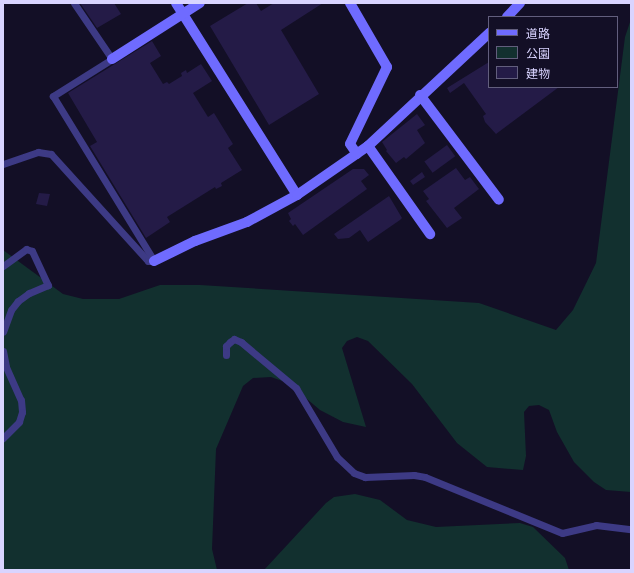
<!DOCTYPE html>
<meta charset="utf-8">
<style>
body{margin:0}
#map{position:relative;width:634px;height:573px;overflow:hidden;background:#130f26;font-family:Montserrat,"Noto Sans JP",sans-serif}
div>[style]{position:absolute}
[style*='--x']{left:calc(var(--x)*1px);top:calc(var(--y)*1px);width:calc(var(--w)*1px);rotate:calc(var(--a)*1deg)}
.green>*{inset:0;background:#12302f}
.building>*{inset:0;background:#241b47;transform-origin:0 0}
.street>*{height:7px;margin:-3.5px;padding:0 3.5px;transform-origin:3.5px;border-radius:3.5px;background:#3d3a85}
.secondary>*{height:10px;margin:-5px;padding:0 5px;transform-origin:5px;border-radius:5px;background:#6f6bff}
span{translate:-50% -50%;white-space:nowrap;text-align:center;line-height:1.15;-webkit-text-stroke:3px #130f26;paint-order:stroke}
.frame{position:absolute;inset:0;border:4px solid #d9d4ff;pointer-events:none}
.legend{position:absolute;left:488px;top:16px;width:130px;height:72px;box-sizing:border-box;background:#130f26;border:1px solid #625e7d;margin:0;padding:5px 7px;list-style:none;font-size:12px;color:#d9d4ff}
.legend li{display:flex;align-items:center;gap:8px;height:20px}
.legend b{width:20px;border:1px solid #625e7d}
</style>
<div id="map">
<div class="green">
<i style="clip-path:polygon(631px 19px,631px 492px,606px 490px,594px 482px,574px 462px,557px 432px,549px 410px,539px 405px,529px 406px,524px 412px,526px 456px,523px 470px,487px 467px,457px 443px,412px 384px,368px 341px,357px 337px,347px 341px,342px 348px,366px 427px,343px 422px,320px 410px,288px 383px,271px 377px,253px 378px,243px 386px,216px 449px,212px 549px,217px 570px,3px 570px,3px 250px,63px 294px,83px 299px,119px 299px,160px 285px,200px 285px,479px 303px,556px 330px,573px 310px,596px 263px,625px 37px)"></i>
<i style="clip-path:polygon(355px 494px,380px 500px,407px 520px,436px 527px,520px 523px,533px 527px,565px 558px,569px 570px,264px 570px,326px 503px,334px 497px)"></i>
</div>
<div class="building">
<i style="clip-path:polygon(80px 3px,114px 3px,121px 14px,97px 28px)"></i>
<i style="clip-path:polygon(248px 3px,256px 3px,261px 11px,274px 3px,323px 3px,281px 30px,319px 94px,269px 125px,210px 26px)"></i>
<i style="clip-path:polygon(152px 41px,161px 56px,150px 63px,163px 84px,167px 82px,169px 84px,182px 76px,181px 73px,186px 70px,187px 73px,201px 64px,212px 81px,193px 93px,208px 117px,214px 113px,233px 144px,228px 148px,242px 170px,221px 183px,222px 186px,216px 189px,215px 187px,167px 217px,170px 222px,146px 238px,90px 146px,97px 142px,68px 93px)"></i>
<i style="clip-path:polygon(489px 62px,489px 87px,559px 87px,496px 134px,485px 122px,483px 116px,486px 114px,464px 83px,450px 93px,447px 88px)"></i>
<i style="clip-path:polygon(417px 114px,425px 125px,417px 130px,425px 143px,406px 159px,404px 157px,396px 163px,386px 151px,387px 150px,382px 142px)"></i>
<i style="left:447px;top:145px;width:14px;height:28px;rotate:54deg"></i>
<i style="clip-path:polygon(456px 168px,465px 180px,470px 177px,479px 189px,454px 208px,462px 218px,447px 228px,426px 201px,429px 199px,423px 191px)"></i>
<i style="clip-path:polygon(353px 169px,364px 169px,369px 175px,361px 181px,367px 189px,303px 235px,295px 224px,293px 226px,289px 221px,291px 219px,288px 213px)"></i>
<i style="clip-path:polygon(422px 172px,425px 177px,413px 185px,410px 181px)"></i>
<i style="clip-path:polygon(39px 193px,50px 194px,47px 206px,36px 204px)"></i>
<i style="clip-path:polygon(389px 196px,402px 218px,400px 220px,368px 242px,360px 230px,349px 238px,338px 239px,334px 234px)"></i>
</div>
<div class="street">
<i style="--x:74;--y:3;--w:68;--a:55.8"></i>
<i style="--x:112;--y:59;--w:70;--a:147.9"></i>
<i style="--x:53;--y:96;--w:193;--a:58.5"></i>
<i style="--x:3;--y:164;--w:37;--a:-19"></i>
<i style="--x:38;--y:152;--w:13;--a:9"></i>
<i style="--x:51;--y:154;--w:144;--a:47.8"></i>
<i style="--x:148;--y:261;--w:6;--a:0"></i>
<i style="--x:3;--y:266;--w:29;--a:-36"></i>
<i style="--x:26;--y:249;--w:6;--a:18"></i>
<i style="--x:32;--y:251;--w:38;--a:65"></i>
<i style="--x:48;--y:285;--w:21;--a:157"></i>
<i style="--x:29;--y:293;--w:14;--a:144"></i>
<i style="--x:18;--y:301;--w:11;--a:128"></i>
<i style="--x:11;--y:310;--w:23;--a:110"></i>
<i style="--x:3;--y:351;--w:16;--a:79"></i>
<i style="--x:6;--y:367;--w:36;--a:66"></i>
<i style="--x:21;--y:400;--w:12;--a:85"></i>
<i style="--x:22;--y:412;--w:10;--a:107"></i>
<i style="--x:19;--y:422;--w:23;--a:135"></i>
<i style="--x:226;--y:355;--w:9;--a:-90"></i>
<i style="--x:226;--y:346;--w:6;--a:-45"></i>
<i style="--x:230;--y:342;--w:5;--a:-37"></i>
<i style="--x:234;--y:339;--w:8;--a:23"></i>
<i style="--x:241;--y:342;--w:72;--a:39.9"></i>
<i style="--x:296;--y:388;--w:80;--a:59.3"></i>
<i style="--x:337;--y:457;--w:23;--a:43"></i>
<i style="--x:354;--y:473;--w:12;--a:20"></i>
<i style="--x:365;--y:477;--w:49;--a:-2.3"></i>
<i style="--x:414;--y:475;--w:11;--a:10"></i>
<i style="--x:425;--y:477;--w:148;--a:22.2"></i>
<i style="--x:562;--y:533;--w:35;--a:-13"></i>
<i style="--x:596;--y:525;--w:35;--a:7"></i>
</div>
<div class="secondary">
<i style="--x:176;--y:3;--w:227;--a:57.8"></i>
<i style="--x:350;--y:3;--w:74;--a:60"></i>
<i style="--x:387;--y:67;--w:85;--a:115.7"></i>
<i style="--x:350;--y:144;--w:12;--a:55"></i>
<i style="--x:507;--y:17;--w:19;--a:-47"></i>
<i style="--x:112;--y:59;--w:104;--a:-32.5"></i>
<i style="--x:420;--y:95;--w:131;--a:53"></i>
<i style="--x:368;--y:146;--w:108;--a:54.8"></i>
<i style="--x:154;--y:261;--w:46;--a:-26"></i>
<i style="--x:195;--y:241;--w:55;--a:-20.1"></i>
<i style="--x:247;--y:222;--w:57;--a:-28.4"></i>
<i style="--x:297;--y:195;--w:86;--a:-34.6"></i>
<i style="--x:368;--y:146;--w:166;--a:-43"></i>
</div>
<div class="frame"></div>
<ul class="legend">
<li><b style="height:5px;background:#6f6bff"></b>道路</li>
<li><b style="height:11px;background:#12302f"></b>公園</li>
<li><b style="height:11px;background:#241b47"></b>建物</li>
</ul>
</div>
